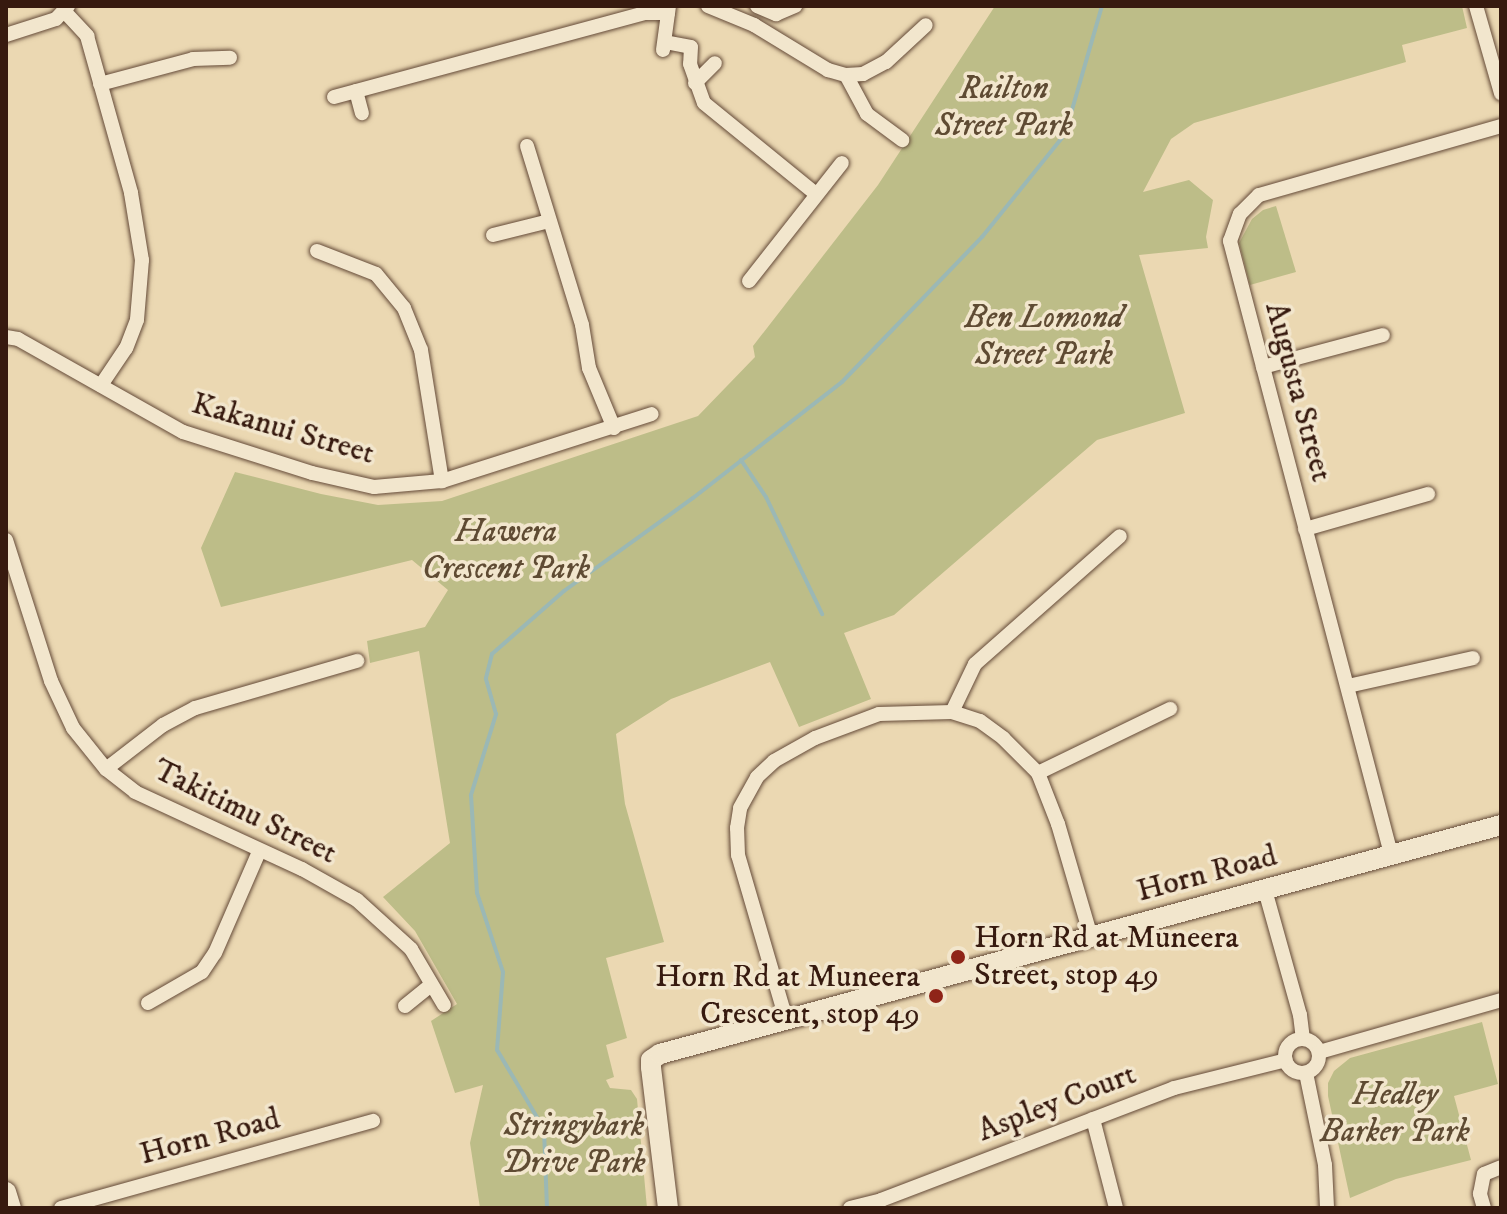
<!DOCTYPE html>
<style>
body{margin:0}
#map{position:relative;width:1507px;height:1214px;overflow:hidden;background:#ebd8b2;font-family:"IM FELL DW Pica",serif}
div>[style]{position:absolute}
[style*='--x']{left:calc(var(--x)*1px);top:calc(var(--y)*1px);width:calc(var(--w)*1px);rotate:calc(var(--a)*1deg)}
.green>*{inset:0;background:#bdbd88}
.stream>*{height:4px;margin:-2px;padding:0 2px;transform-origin:2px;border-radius:2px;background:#9bb8b5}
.roads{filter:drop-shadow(0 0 2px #644a38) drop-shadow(0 0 2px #644a38)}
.street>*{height:14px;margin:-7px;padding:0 7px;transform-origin:7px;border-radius:7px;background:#f2e6cd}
.street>.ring{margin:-7px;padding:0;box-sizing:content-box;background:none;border:14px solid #f2e6cd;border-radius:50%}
.secondary>*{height:20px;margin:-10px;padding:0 10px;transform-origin:10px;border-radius:10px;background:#f2e6cd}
.dots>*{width:22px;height:22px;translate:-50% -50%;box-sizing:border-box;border:4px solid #f2e6cd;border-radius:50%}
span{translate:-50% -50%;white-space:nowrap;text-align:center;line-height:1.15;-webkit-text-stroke:7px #f2e6cd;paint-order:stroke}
.park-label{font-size:32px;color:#5f4b33;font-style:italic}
.street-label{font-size:32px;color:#371a0f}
.poi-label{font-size:32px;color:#371a0f}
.left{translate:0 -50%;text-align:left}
.right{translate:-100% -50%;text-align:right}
.frame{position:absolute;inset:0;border:8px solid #371a0f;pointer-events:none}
</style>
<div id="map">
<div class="green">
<i style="clip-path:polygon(995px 6px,1462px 6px,1467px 28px,1402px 45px,1406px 62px,1194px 123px,1171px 139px,1143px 192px,1189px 180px,1213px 200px,1206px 237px,1208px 248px,1139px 255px,1185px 413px,1097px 440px,894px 615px,844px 633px,871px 699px,799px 727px,770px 662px,671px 699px,616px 734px,625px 804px,664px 942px,606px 958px,627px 1038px,606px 1045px,614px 1077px,606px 1080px,610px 1088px,631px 1090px,637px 1099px,647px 1208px,480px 1208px,470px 1143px,483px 1085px,455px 1093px,431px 1021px,457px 1004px,415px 931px,383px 897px,450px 843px,419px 651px,370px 663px,367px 641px,425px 627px,448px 590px,412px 560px,221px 607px,201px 548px,235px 472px,321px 494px,378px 505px,442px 501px,698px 416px,755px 357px,753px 346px,878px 185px)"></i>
<i style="clip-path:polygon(1276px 206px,1296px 272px,1250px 285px,1239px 243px,1252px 219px,1263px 210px)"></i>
<i style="clip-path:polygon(1482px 1022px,1498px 1084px,1454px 1096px,1471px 1160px,1396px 1179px,1350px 1198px,1328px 1096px,1328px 1083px,1334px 1071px,1350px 1058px)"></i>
</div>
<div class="stream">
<i style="--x:741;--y:460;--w:45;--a:56"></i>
<i style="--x:766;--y:497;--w:130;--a:64.4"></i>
<i style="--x:547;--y:1208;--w:79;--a:-92.2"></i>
<i style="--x:544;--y:1129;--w:92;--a:-120.7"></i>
<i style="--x:497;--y:1050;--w:78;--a:-85.6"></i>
<i style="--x:503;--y:972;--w:83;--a:-108.2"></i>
<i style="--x:477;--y:893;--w:98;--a:-93.5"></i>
<i style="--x:471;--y:795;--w:85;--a:-72.8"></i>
<i style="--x:496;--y:714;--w:37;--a:-106"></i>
<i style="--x:486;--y:678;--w:25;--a:-76"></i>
<i style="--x:492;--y:654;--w:96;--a:-41.2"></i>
<i style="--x:564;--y:591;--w:159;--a:-35.8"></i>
<i style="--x:693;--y:498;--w:189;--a:-37.9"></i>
<i style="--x:842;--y:382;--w:202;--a:-46"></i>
<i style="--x:982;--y:237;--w:132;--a:-51.1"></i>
<i style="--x:1065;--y:134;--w:133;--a:-73.9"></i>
</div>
<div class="roads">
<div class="street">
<i style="--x:708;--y:6;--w:50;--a:22.4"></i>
<i style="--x:754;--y:25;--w:87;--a:31.3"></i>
<i style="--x:828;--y:70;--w:19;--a:16"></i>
<i style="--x:846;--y:75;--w:17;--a:-3"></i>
<i style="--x:863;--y:74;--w:26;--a:-28"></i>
<i style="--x:886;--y:62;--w:54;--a:-42.8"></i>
<i style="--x:757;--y:6;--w:21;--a:23"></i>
<i style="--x:776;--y:14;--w:21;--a:-23"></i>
<i style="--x:1476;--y:6;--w:91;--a:74"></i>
<i style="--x:65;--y:12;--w:33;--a:47"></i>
<i style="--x:87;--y:36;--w:163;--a:74.3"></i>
<i style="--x:131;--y:193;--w:68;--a:80.7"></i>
<i style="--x:142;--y:260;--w:60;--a:94.8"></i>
<i style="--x:137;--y:320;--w:30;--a:111"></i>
<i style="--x:126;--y:348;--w:45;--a:124"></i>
<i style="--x:6;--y:35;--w:52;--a:-17.7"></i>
<i style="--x:56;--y:19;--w:18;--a:-47"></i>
<i style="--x:665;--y:42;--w:26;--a:11"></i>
<i style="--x:691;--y:47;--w:17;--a:93"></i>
<i style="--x:690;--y:64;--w:41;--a:70.3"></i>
<i style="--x:704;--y:103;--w:144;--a:39.1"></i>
<i style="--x:663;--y:50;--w:44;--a:-82.2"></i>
<i style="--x:846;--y:75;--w:44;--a:61.7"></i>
<i style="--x:867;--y:114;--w:44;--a:36.6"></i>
<i style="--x:695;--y:83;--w:28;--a:-45"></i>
<i style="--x:100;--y:84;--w:96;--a:-15"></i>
<i style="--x:193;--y:59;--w:37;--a:-2"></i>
<i style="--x:356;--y:91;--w:23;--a:75"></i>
<i style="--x:334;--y:97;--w:323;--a:-15.1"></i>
<i style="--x:646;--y:13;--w:22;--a:0"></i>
<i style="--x:527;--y:146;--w:187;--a:72.9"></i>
<i style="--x:582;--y:325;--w:44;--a:80.8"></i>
<i style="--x:589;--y:368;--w:65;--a:67.4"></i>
<i style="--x:493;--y:235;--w:58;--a:-14"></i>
<i style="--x:317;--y:251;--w:63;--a:21.3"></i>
<i style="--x:376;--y:274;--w:44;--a:50.5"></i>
<i style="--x:404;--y:308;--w:45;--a:68"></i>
<i style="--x:421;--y:350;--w:133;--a:80.9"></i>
<i style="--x:749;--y:281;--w:150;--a:-51.8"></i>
<i style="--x:6;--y:337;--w:12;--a:9"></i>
<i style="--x:18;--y:339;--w:189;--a:29.4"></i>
<i style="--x:183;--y:432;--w:135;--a:17.6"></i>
<i style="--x:312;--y:473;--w:64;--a:12.7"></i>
<i style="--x:374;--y:487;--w:68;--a:-5"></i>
<i style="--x:442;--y:481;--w:220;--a:-17.7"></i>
<i style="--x:1263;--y:367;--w:124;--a:-14.9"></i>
<i style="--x:1305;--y:529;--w:128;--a:-15.9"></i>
<i style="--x:6;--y:540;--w:148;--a:72.3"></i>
<i style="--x:51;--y:681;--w:52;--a:64.9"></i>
<i style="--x:73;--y:728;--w:53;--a:51.2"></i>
<i style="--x:106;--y:769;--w:37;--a:38"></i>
<i style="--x:135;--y:792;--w:184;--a:24.8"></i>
<i style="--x:302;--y:869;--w:63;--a:29.4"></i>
<i style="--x:357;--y:900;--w:73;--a:42.2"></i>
<i style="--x:411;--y:949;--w:65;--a:59.5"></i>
<i style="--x:1348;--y:686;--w:128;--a:-12.6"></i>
<i style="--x:952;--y:712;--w:53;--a:-64.4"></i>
<i style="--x:975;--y:664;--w:193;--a:-41.4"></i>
<i style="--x:106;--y:769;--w:72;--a:-37.7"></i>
<i style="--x:163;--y:725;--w:36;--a:-28"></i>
<i style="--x:195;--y:708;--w:169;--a:-16.2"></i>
<i style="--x:1038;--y:773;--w:147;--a:-25.9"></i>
<i style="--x:1391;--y:854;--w:634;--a:-104.72"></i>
<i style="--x:1230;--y:241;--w:29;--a:-70"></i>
<i style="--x:1240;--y:214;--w:27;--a:-45"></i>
<i style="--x:1259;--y:195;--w:252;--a:-15.9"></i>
<i style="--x:1265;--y:890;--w:130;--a:74.4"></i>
<i style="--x:1300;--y:1015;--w:24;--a:83"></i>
<i style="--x:148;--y:1003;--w:62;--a:-29.9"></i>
<i style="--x:202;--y:972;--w:23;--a:-56"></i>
<i style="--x:215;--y:953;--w:110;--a:-66.5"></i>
<i style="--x:405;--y:1006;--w:33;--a:-39"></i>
<i style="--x:786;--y:1019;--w:171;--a:-106.3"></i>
<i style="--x:738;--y:855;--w:27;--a:-92"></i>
<i style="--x:737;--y:828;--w:20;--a:-81"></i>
<i style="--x:740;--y:808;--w:35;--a:-61"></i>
<i style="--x:757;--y:777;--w:23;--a:-43"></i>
<i style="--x:774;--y:761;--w:47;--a:-29.3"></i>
<i style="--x:815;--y:738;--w:68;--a:-20.6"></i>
<i style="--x:879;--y:714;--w:73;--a:-1.6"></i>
<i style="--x:952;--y:712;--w:29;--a:18"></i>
<i style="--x:980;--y:721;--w:29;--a:36"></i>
<i style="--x:1003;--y:738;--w:49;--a:45"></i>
<i style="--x:1038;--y:773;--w:55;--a:68.6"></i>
<i style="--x:1058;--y:824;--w:118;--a:73.7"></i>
<i class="ring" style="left:1285px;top:1039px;width:20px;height:20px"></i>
<i style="--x:1319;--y:1052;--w:189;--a:-15.9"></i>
<i style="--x:1306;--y:1073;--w:94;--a:78.3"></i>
<i style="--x:1325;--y:1165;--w:43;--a:87.3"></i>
<i style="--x:1093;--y:1119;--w:92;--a:75.5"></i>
<i style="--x:61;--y:1208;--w:324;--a:-15.6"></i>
<i style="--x:850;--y:1208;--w:32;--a:-14"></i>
<i style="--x:881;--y:1200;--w:314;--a:-20.9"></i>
<i style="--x:1174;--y:1088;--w:115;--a:-14"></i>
<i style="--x:1484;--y:1208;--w:15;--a:-106"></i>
<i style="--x:1480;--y:1194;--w:20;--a:-79"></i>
<i style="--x:1484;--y:1174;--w:18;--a:-22"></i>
</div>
<div class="secondary">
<i style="--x:6;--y:1192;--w:17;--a:73"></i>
<i style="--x:668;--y:1208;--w:142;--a:-96.9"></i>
<i style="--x:651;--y:1067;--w:7;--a:-90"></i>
<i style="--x:651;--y:1060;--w:11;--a:-34"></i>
<i style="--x:660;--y:1054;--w:872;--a:-15.23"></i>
</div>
</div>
<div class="dots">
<i style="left:958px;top:957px;background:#8f2418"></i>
<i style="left:936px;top:996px;background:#8f2418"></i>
</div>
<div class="park-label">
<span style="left:1004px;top:108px">Railton<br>Street Park</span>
<span style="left:1044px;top:337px">Ben Lomond<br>Street Park</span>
<span style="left:506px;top:551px">Hawera<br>Crescent Park</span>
<span style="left:1395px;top:1114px">Hedley<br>Barker Park</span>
<span style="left:574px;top:1145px">Stringybark<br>Drive Park</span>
</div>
<div class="street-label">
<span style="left:1298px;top:392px;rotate:75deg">Augusta Street</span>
<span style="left:283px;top:429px;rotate:16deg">Kakanui Street</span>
<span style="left:245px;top:812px;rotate:26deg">Takitimu Street</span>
<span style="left:1207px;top:874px;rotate:-15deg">Horn Road</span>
<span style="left:1057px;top:1103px;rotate:-21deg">Aspley Court</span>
<span style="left:210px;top:1137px;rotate:-15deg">Horn Road</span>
</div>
<div class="poi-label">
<span class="left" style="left:974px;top:957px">Horn Rd at Muneera<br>Street, stop 49</span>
<span class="right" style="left:920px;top:996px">Horn Rd at Muneera<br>Crescent, stop 49</span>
</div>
<div class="frame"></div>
</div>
